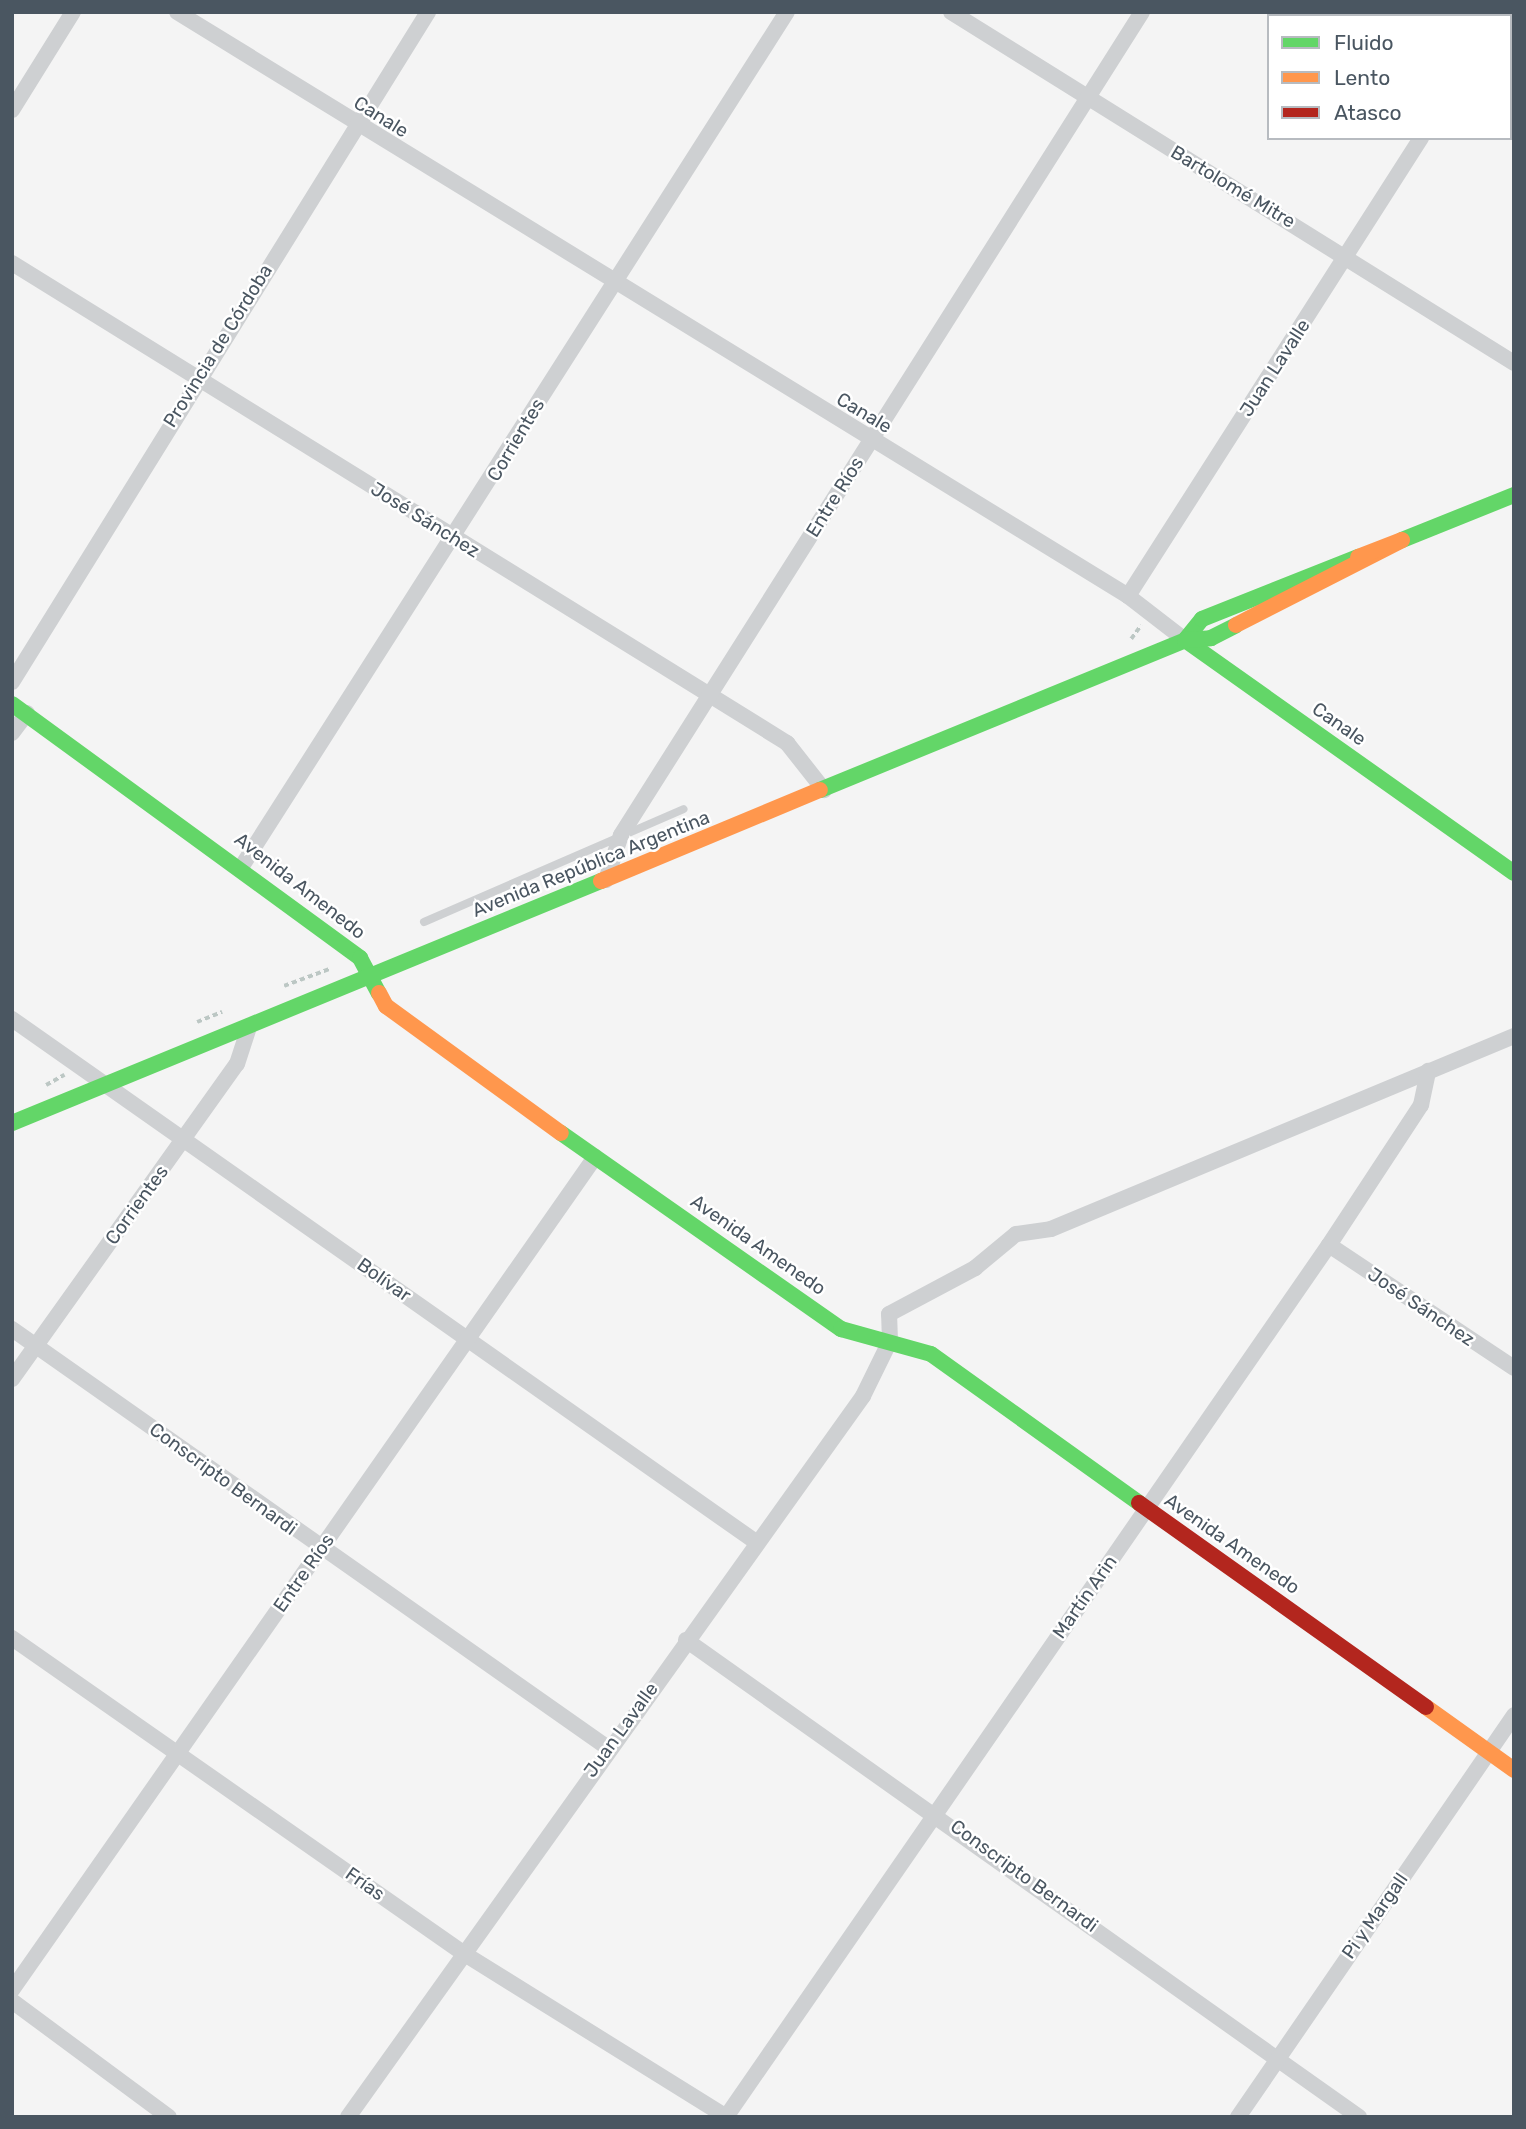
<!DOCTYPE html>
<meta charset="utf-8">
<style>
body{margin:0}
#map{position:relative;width:1526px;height:2129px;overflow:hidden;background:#f4f4f4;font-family:Rubik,sans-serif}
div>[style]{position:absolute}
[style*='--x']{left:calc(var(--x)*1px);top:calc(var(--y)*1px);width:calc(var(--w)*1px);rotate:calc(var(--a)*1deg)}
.path>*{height:3.5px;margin-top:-1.75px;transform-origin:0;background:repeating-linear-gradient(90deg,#bcc7c4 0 5px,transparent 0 8.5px)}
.lane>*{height:8px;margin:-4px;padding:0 4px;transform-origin:4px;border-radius:4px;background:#ced0d2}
.street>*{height:16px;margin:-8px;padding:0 8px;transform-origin:8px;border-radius:8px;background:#ced0d2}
.fast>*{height:16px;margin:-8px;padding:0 8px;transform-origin:8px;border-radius:8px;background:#63d668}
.slow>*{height:16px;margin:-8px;padding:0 8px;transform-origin:8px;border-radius:8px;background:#ff974d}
.jam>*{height:16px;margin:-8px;padding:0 8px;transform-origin:8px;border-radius:8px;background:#b3261e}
span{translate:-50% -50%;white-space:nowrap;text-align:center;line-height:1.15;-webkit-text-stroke:5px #fff;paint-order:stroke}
.street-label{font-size:19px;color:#4a5661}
.frame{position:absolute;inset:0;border:14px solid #4a5661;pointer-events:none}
.legend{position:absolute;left:1267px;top:14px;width:245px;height:126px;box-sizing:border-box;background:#fff;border:2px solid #b7bbc0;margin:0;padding:9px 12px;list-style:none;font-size:21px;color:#4a5661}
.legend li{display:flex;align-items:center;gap:14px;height:35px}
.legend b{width:35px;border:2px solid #b7bbc0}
</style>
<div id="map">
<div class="path">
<i style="--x:1131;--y:639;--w:17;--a:-54"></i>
<i style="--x:284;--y:986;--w:48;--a:-20.7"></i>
<i style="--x:197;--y:1022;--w:27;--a:-22"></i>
<i style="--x:46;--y:1085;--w:21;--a:-29"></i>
</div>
<div class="lane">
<i style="--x:1510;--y:93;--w:4;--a:27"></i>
<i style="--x:424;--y:922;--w:283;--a:-23.5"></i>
</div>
<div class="street">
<i style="--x:177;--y:12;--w:1116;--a:31.55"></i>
<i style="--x:1128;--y:596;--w:72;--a:37.7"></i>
<i style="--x:951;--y:12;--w:663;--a:31.94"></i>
<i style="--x:1497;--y:16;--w:4;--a:-63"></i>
<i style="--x:12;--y:110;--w:115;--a:-58.1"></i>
<i style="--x:12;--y:263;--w:912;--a:31.77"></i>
<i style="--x:787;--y:743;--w:60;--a:51.8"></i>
<i style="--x:1128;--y:596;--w:544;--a:-57.39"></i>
<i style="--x:12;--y:682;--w:789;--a:-58.16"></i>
<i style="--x:12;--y:733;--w:25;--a:-53"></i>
<i style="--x:242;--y:866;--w:1013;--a:-57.46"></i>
<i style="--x:606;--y:880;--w:47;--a:-71.6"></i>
<i style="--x:621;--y:835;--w:974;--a:-57.66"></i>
<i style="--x:12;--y:1019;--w:909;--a:35.11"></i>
<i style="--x:1329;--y:1245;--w:222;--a:33.6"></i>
<i style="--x:12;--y:1329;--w:729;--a:35.11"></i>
<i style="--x:12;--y:1379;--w:387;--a:-54.5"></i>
<i style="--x:237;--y:1064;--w:40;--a:-72"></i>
<i style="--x:12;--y:1638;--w:550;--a:34.93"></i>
<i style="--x:463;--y:1953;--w:310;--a:31.9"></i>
<i style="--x:686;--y:1640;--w:825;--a:35.33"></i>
<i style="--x:12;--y:1990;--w:1017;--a:-55.01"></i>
<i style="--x:12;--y:2001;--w:195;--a:36.5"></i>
<i style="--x:348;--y:2117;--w:886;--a:-54.46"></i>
<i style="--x:863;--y:1396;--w:61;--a:-63.9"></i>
<i style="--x:890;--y:1341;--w:27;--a:-92"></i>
<i style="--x:889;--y:1314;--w:98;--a:-28.1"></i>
<i style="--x:975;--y:1268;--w:53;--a:-39.7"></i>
<i style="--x:1016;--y:1234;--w:35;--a:-8"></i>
<i style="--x:1051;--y:1229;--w:502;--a:-22.63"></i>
<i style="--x:726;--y:2117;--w:1060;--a:-55.34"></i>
<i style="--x:1329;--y:1245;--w:168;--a:-56.7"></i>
<i style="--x:1421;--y:1105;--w:35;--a:-78"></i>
<i style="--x:1238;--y:2117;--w:488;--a:-55.5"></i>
</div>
<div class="fast">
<i style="--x:1402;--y:540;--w:121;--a:-21.9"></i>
<i style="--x:1185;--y:640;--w:403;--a:35.3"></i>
<i style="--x:1185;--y:640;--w:27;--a:-51"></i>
<i style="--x:1202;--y:619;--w:168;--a:-21.7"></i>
<i style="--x:12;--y:704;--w:431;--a:36.1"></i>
<i style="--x:360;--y:958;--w:40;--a:62"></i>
<i style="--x:820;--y:790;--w:395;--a:-22.3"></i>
<i style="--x:1185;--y:640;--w:26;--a:-4"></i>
<i style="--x:1211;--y:638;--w:28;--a:-27"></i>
<i style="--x:12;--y:1123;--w:637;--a:-22.34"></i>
<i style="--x:561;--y:1133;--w:342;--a:35"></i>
<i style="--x:841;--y:1329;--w:93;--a:15.5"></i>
<i style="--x:931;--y:1354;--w:256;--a:35.6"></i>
</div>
<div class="slow">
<i style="--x:1236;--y:625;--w:186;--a:-27.1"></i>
<i style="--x:1402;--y:540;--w:47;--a:158.9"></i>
<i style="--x:601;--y:881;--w:237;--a:-22.6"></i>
<i style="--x:379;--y:993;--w:15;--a:62"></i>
<i style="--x:386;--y:1006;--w:216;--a:36"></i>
<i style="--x:1426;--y:1707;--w:108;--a:35.6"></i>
</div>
<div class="jam">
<i style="--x:1139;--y:1503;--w:352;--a:35.4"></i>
</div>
<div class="street-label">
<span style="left:381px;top:117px;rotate:32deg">Canale</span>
<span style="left:1233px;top:187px;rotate:31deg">Bartolomé Mitre</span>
<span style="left:218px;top:346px;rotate:-58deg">Provincia de Córdoba</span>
<span style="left:1275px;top:368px;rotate:-57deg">Juan Lavalle</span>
<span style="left:864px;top:413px;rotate:31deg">Canale</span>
<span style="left:516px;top:440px;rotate:-59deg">Corrientes</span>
<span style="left:835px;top:497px;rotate:-58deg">Entre Ríos</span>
<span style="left:425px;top:520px;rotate:32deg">José Sánchez</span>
<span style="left:1339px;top:724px;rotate:35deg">Canale</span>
<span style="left:591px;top:864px;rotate:-22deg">Avenida República Argentina</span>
<span style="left:300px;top:886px;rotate:38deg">Avenida Amenedo</span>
<span style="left:137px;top:1205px;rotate:-54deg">Corrientes</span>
<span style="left:758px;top:1245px;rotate:35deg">Avenida Amenedo</span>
<span style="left:384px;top:1280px;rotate:35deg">Bolívar</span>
<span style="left:1421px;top:1307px;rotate:34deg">José Sánchez</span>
<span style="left:223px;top:1479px;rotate:36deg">Conscripto Bernardi</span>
<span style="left:1232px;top:1544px;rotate:35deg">Avenida Amenedo</span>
<span style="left:304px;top:1573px;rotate:-55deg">Entre Ríos</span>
<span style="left:1085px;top:1597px;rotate:-55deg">Martín Arin</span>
<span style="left:621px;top:1730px;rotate:-54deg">Juan Lavalle</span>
<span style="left:1024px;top:1876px;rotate:36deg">Conscripto Bernardi</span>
<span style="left:365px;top:1884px;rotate:35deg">Frías</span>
<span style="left:1375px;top:1916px;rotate:-55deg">Pi y Margall</span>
</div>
<div class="frame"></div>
<ul class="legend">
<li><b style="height:9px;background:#63d668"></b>Fluido</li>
<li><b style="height:9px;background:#ff974d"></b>Lento</li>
<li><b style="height:9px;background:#b3261e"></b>Atasco</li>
</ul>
</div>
